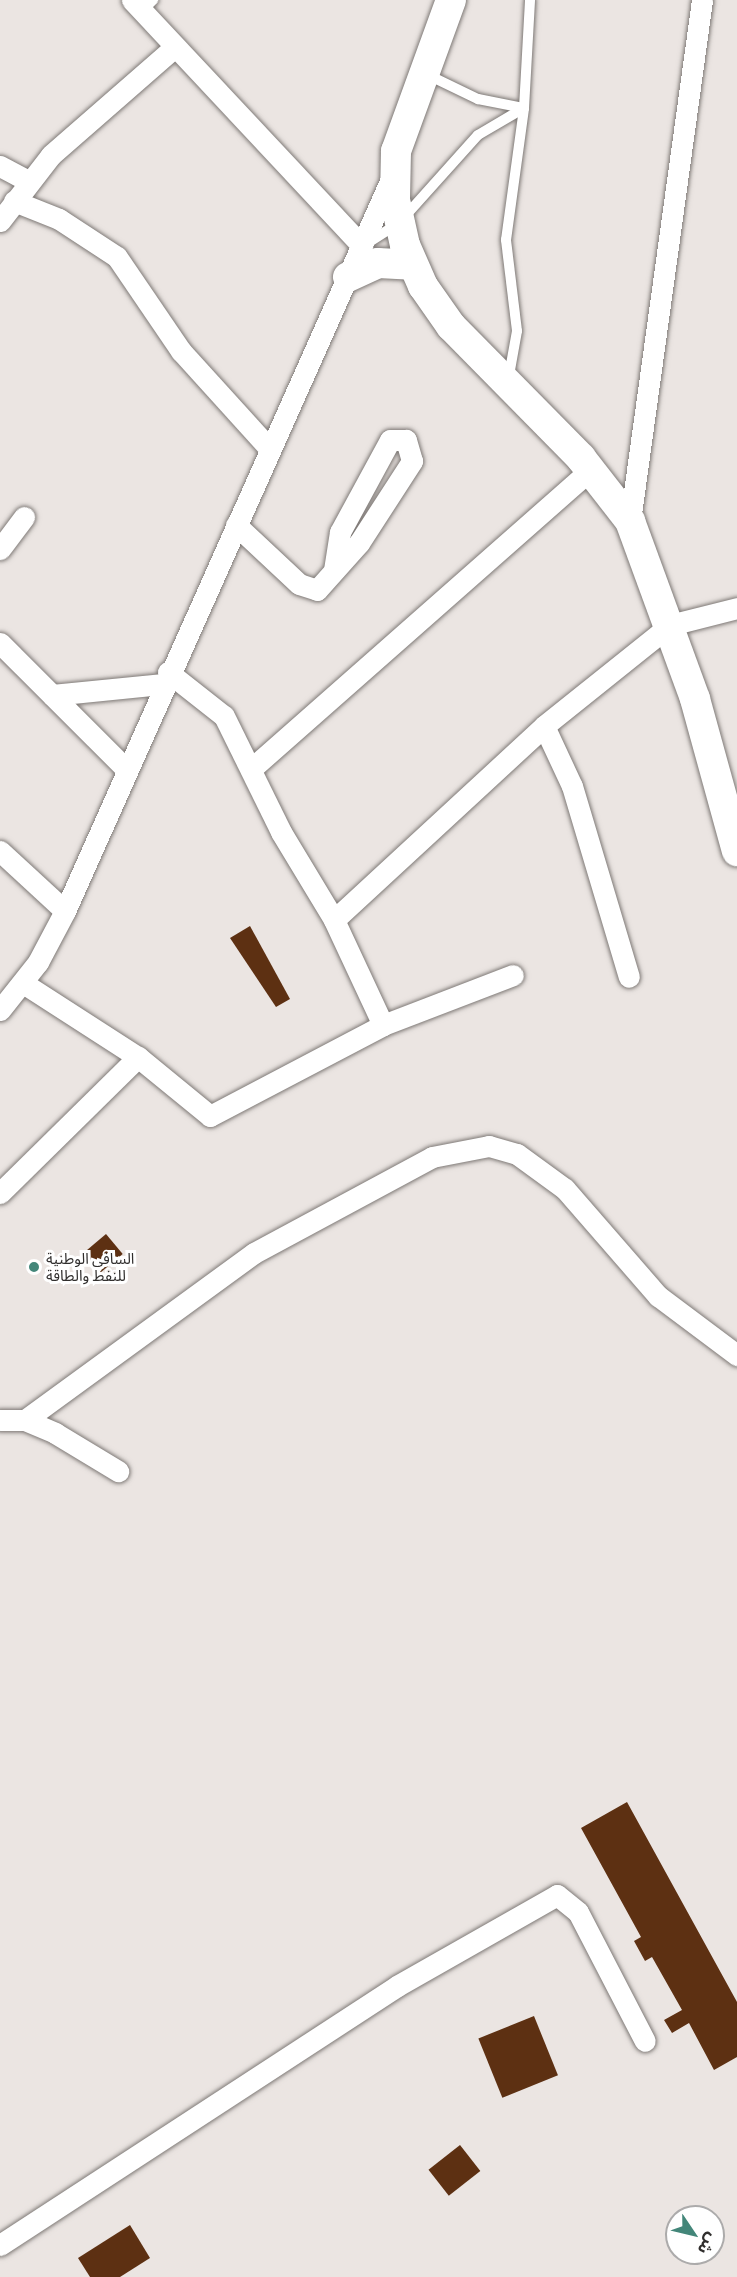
<!DOCTYPE html>
<meta charset="utf-8">
<style>
body{margin:0}
#map{position:relative;width:737px;height:2277px;overflow:hidden;background:#ebe5e2;font-family:"Titillium Web","Noto Sans Arabic",sans-serif}
div>[style]{position:absolute}
[style*='--x']{left:calc(var(--x)*1px);top:calc(var(--y)*1px);width:calc(var(--w)*1px);rotate:calc(var(--a)*1deg)}
.building>*{inset:0;background:#5d3012;transform-origin:0 0}
.roads{filter:drop-shadow(0 0 2px #7e7976) drop-shadow(0 0 2px #7e7976)}
.service>*{height:10px;margin:-5px;padding:0 5px;transform-origin:5px;border-radius:5px;background:#fff}
.minor>*{height:21px;margin:-10.5px;padding:0 10.5px;transform-origin:10.5px;border-radius:10.5px;background:#fff}
.secondary>*{height:30px;margin:-15px;padding:0 15px;transform-origin:15px;border-radius:15px;background:#fff}
.dots>*{width:16px;height:16px;translate:-50% -50%;box-sizing:border-box;border:3px solid #fff;border-radius:50%}
span{translate:-50% -50%;white-space:nowrap;text-align:center;line-height:1.15;-webkit-text-stroke:6px #fff;paint-order:stroke}
.poi-label{font-size:15px;color:#302e2d}
.left{translate:0 -50%;text-align:left}
.north{position:absolute;left:665px;top:2205px;width:60px;height:60px;box-sizing:border-box;background:#fff;border:2px solid #acabab;border-radius:50%;rotate:125deg;font-size:16px;font-weight:700;line-height:24px;text-align:center;color:#302e2d}
.north::after{content:'';display:block;margin:auto;width:21px;height:27px;background:#438679;clip-path:polygon(50% 0,100% 100%,50% 72%,0 100%)}
</style>
<div id="map">
<div class="building">
<i style="clip-path:polygon(250px 926px,290px 999px,276px 1007px,230px 938px)"></i>
<i style="left:106px;top:1234px;width:26px;height:29px;rotate:50deg"></i>
<i style="clip-path:polygon(627px 1802px,737px 2002px,737px 2057px,714px 2070px,689px 2023px,672px 2033px,664px 2020px,682px 2010px,652px 1957px,645px 1961px,634px 1941px,641px 1937px,581px 1828px)"></i>
<i style="left:534px;top:2016px;width:64px;height:60px;rotate:68deg"></i>
<i style="left:460px;top:2145px;width:33px;height:40px;rotate:52deg"></i>
<i style="clip-path:polygon(130px 2225px,150px 2258px,120px 2277px,90px 2277px,78px 2258px)"></i>
</div>
<div class="roads">
<div class="service">
<i style="--x:142;--y:11;--w:16;--a:-45"></i>
<i style="--x:426;--y:74;--w:58;--a:25.7"></i>
<i style="--x:478;--y:99;--w:47;--a:11.1"></i>
<i style="--x:363;--y:246;--w:43;--a:-32.6"></i>
<i style="--x:399;--y:223;--w:118;--a:-48.1"></i>
<i style="--x:478;--y:135;--w:53;--a:-30.4"></i>
<i style="--x:508;--y:381;--w:51;--a:-79.8"></i>
<i style="--x:517;--y:331;--w:92;--a:-96.9"></i>
<i style="--x:506;--y:240;--w:133;--a:-82.2"></i>
<i style="--x:524;--y:108;--w:108;--a:-86.8"></i>
</div>
<div class="minor">
<i style="--x:132;--y:0;--w:337;--a:46.9"></i>
<i style="--x:0;--y:166;--w:32;--a:28"></i>
<i style="--x:14;--y:201;--w:48;--a:21.8"></i>
<i style="--x:59;--y:219;--w:69;--a:33.2"></i>
<i style="--x:117;--y:257;--w:114;--a:55.8"></i>
<i style="--x:181;--y:351;--w:131;--a:47.8"></i>
<i style="--x:0;--y:221;--w:83;--a:-52.3"></i>
<i style="--x:51;--y:155;--w:164;--a:-41.1"></i>
<i style="--x:630;--y:521;--w:526;--a:-82.13"></i>
<i style="--x:236;--y:525;--w:86;--a:43.1"></i>
<i style="--x:299;--y:584;--w:19;--a:18"></i>
<i style="--x:317;--y:590;--w:63;--a:-48.2"></i>
<i style="--x:359;--y:543;--w:98;--a:-57.1"></i>
<i style="--x:412;--y:461;--w:22;--a:-106"></i>
<i style="--x:406;--y:440;--w:16;--a:180"></i>
<i style="--x:390;--y:440;--w:105;--a:118.5"></i>
<i style="--x:340;--y:532;--w:39;--a:99"></i>
<i style="--x:0;--y:549;--w:40;--a:-53"></i>
<i style="--x:0;--y:643;--w:178;--a:45"></i>
<i style="--x:168;--y:672;--w:71;--a:38.2"></i>
<i style="--x:224;--y:716;--w:129;--a:63.8"></i>
<i style="--x:281;--y:832;--w:103;--a:58.9"></i>
<i style="--x:334;--y:920;--w:116;--a:65"></i>
<i style="--x:52;--y:695;--w:112;--a:-5.7"></i>
<i style="--x:544;--y:726;--w:66;--a:65"></i>
<i style="--x:572;--y:786;--w:199;--a:73.4"></i>
<i style="--x:251;--y:769;--w:452;--a:-41.4"></i>
<i style="--x:0;--y:851;--w:88;--a:42.7"></i>
<i style="--x:334;--y:920;--w:286;--a:-42.7"></i>
<i style="--x:544;--y:726;--w:161;--a:-38.7"></i>
<i style="--x:670;--y:625;--w:69;--a:-14.2"></i>
<i style="--x:23;--y:983;--w:137;--a:32.8"></i>
<i style="--x:138;--y:1057;--w:93;--a:39.3"></i>
<i style="--x:210;--y:1116;--w:195;--a:-27.7"></i>
<i style="--x:383;--y:1025;--w:139;--a:-21"></i>
<i style="--x:0;--y:1010;--w:61;--a:-51.6"></i>
<i style="--x:38;--y:962;--w:58;--a:-62.1"></i>
<i style="--x:65;--y:911;--w:801;--a:-65.99"></i>
<i style="--x:0;--y:1193;--w:194;--a:-44.6"></i>
<i style="--x:0;--y:1420;--w:25;--a:0"></i>
<i style="--x:25;--y:1420;--w:33;--a:23"></i>
<i style="--x:55;--y:1433;--w:74;--a:31.1"></i>
<i style="--x:25;--y:1420;--w:283;--a:-36.1"></i>
<i style="--x:254;--y:1253;--w:202;--a:-28.3"></i>
<i style="--x:432;--y:1157;--w:58;--a:-10.9"></i>
<i style="--x:489;--y:1146;--w:29;--a:16"></i>
<i style="--x:517;--y:1154;--w:59;--a:36.1"></i>
<i style="--x:565;--y:1189;--w:142;--a:49"></i>
<i style="--x:658;--y:1296;--w:99;--a:36.8"></i>
<i style="--x:0;--y:2245;--w:474;--a:-33.1"></i>
<i style="--x:397;--y:1986;--w:184;--a:-29.6"></i>
<i style="--x:557;--y:1895;--w:27;--a:39"></i>
<i style="--x:578;--y:1912;--w:145;--a:62.6"></i>
</div>
<div class="secondary">
<i style="--x:451;--y:0;--w:161;--a:110"></i>
<i style="--x:396;--y:151;--w:49;--a:91.2"></i>
<i style="--x:395;--y:200;--w:46;--a:77.5"></i>
<i style="--x:405;--y:245;--w:45;--a:66.3"></i>
<i style="--x:423;--y:286;--w:49;--a:55"></i>
<i style="--x:451;--y:326;--w:185;--a:45.4"></i>
<i style="--x:581;--y:458;--w:80;--a:52.1"></i>
<i style="--x:630;--y:521;--w:189;--a:69.9"></i>
<i style="--x:695;--y:699;--w:158;--a:74.6"></i>
<i style="--x:348;--y:277;--w:33;--a:-25"></i>
<i style="--x:378;--y:263;--w:34;--a:3"></i>
</div>
</div>
<div class="dots">
<i style="left:34px;top:1267px;background:#438679"></i>
</div>
<div class="poi-label">
<span class="left" style="left:46px;top:1267px">السافي الوطنية<br>للنفط والطاقة</span>
</div>
<div class="north">ش</div>
</div>
